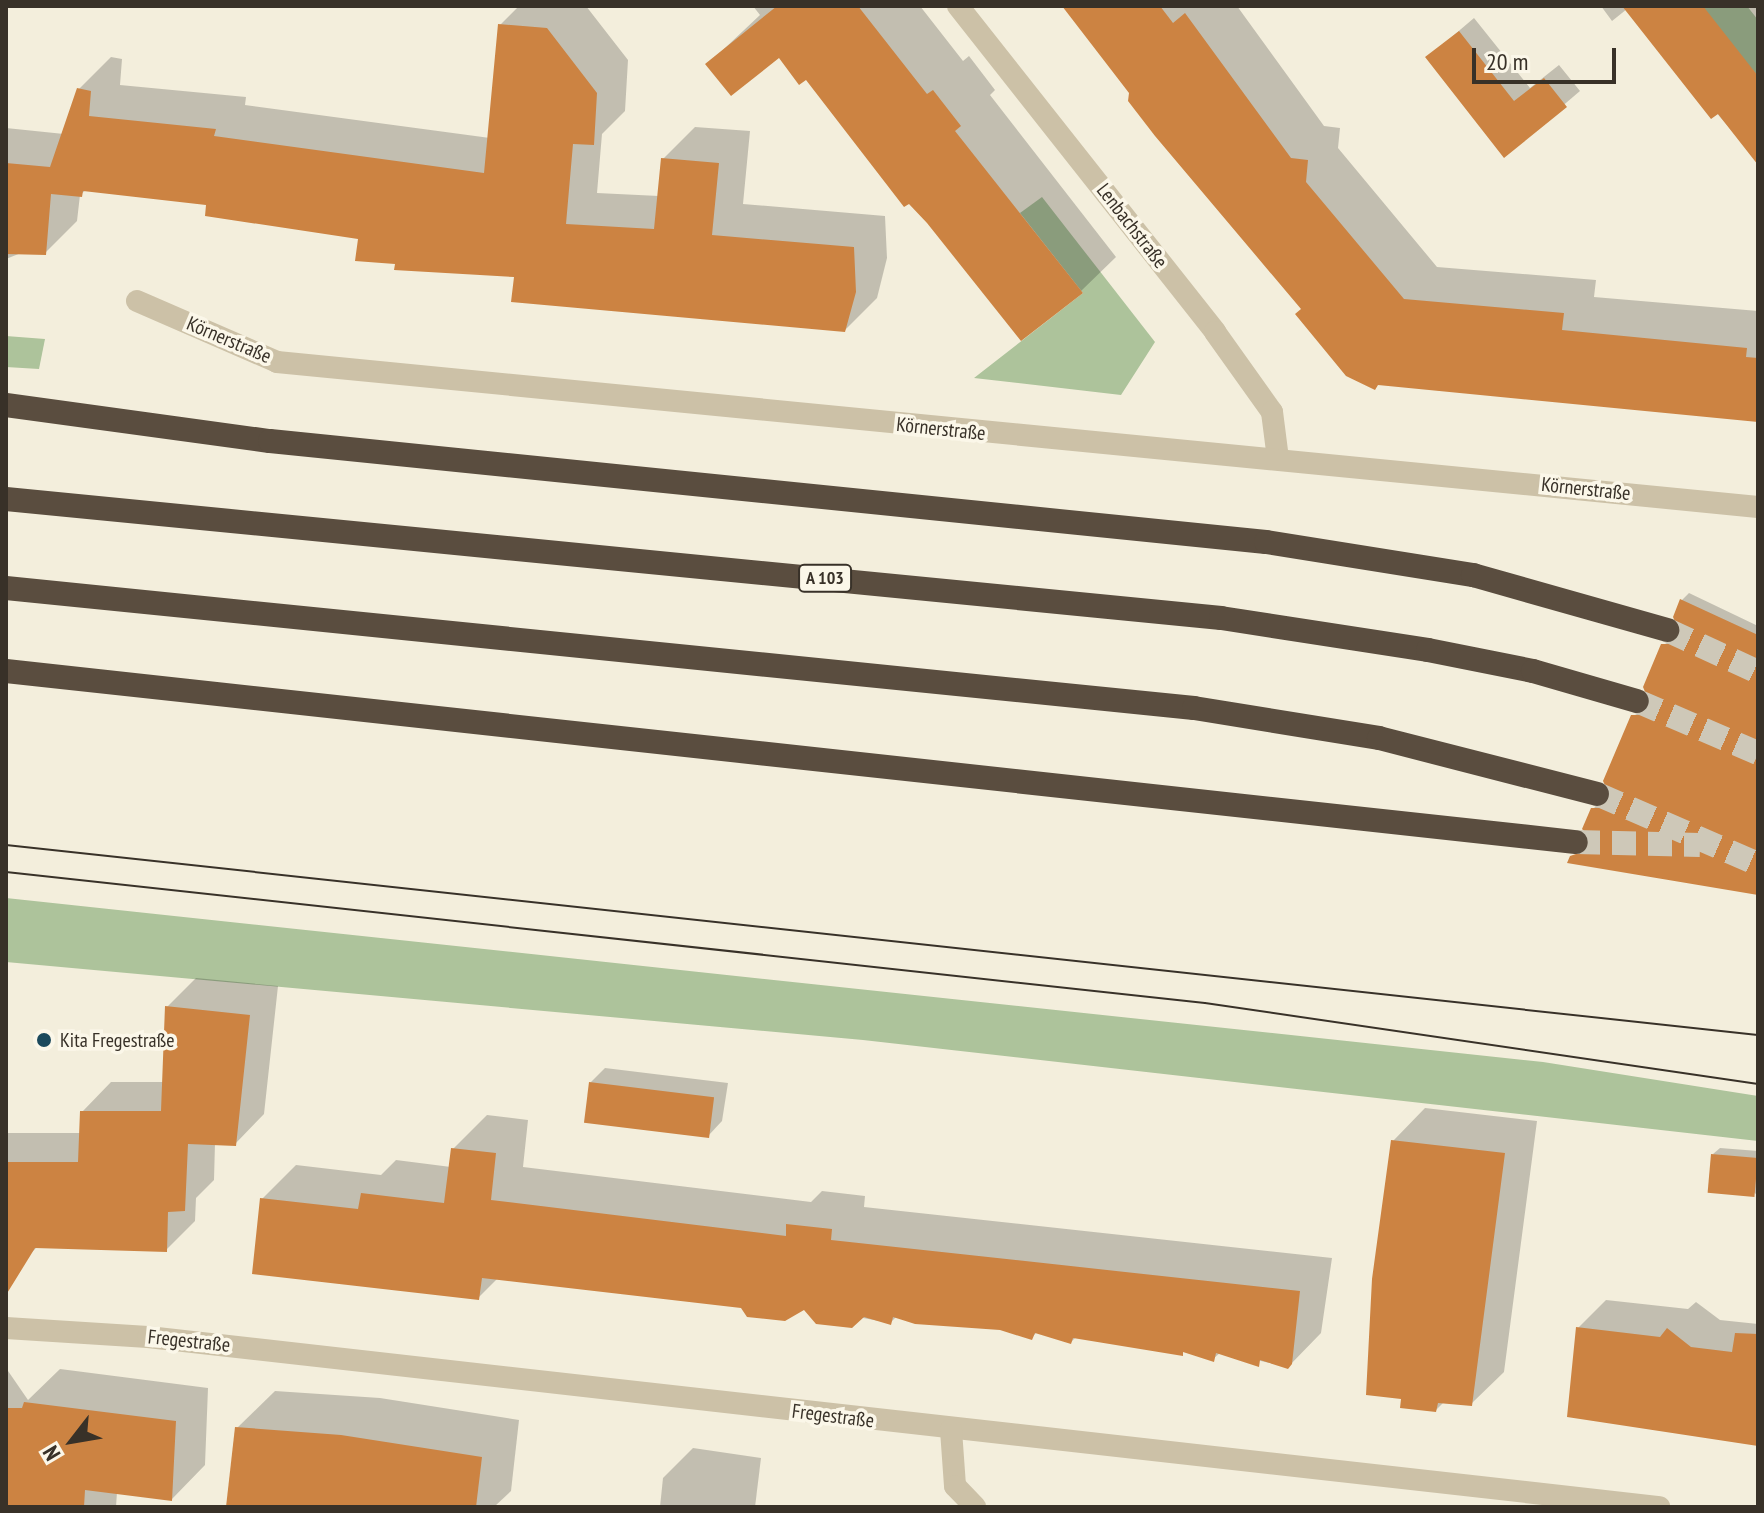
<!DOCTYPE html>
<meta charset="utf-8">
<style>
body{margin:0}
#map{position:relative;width:1764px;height:1513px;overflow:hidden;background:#f3eedc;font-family:"PT Sans Narrow",sans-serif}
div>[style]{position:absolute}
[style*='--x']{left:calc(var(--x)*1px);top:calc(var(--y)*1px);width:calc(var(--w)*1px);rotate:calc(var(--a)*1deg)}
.green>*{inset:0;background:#adc39b}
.shadow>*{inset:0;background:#0003}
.building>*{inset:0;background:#cc8342;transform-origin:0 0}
.motorway-tunnel>*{height:24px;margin-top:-12px;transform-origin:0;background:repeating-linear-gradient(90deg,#cec8b8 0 24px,transparent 0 36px)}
.minor>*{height:22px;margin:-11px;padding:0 11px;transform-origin:11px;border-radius:11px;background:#ccc1a7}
.motorway>*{height:24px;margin:-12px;padding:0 12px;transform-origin:12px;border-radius:12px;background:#5a4d3f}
.tram>*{height:2px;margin:-1px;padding:0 1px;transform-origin:1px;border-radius:1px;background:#383128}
.dots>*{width:22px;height:22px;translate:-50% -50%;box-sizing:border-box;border:4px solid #fbf7e9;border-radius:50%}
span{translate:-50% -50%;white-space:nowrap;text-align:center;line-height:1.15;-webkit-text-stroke:7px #fbf7e9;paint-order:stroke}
.shield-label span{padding:2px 6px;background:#fbf7e9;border:2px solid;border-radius:6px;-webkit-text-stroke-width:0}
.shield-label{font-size:18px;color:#383128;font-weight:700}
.street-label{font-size:20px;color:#383128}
.poi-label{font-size:20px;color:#383128}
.left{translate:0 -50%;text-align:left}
.frame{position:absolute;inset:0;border:8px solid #383128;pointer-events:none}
.north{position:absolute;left:32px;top:1401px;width:80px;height:80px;-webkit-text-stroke:6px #fbf7e9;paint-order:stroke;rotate:239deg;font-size:22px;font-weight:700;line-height:32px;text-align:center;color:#383128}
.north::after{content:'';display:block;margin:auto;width:28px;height:36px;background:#383128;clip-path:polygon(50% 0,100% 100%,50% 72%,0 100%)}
.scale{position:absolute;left:1472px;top:48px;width:144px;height:36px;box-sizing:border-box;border:4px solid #383128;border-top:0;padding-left:10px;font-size:24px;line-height:28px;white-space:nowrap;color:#383128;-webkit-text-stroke:6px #fbf7e9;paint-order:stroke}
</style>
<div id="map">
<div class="green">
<i style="clip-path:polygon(1696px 6px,1747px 6px,1758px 20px,1758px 76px)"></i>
<i style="clip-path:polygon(1042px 197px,1155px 342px,1121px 395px,974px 378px,1083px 293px,1020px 213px)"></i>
<i style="clip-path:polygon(6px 336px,45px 339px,39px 369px,6px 367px)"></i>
<i style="clip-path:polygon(6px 898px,1543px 1062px,1758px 1096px,1758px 1141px,863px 1040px,6px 962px)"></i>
</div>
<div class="shadow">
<i style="clip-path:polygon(519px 6px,586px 6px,628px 60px,625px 111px,602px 134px,597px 193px,659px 196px,663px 159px,695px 127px,750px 131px,743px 204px,885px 216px,887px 258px,877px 298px,845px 330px,516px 275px,397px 262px,360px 237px,208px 203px,87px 189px,80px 195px,77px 221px,45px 253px,21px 253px,6px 259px,6px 128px,64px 134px,79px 89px,111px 57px,122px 59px,120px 85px,246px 97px,245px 105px,490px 138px,500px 25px)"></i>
<i style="clip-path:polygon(753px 6px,920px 6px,963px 61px,969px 56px,995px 90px,990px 95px,1116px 257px,1081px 291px,929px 222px,806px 77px,779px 55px,708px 64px,760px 15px)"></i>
<i style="clip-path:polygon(1068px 6px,1237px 6px,1324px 126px,1340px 128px,1338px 148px,1437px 267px,1596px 280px,1594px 297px,1758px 311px,1758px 421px,1303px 308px)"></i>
<i style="clip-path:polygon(1601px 6px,1758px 6px,1758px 161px,1627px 9px,1612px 21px)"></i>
<i style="clip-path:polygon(1474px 18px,1530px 88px,1559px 65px,1580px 91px,1505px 155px,1427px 58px)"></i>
<i style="clip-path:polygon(1689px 593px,1758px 626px,1758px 893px,1572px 858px,1591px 846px,1593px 809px,1600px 802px,1611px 802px,1633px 716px,1653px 706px,1663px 645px,1683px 635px,1682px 600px)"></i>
<i style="clip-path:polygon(196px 978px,278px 986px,264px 1114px,235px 1144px,215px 1143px,214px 1180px,196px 1198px,195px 1221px,166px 1250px,38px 1246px,28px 1256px,6px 1251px,6px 1133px,81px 1133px,82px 1112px,111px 1082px,164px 1082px,167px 1007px)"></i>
<i style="clip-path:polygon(605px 1068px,728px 1083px,722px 1121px,708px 1136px,590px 1083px)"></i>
<i style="clip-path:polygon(1425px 1108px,1537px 1121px,1504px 1372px,1471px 1404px,1444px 1402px,1436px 1410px,1403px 1397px,1393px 1141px)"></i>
<i style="clip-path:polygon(487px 1115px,528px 1120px,523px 1167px,811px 1202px,822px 1191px,865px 1196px,864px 1207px,1332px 1258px,1321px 1333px,1288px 1367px,1221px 1352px,1213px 1359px,1185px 1351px,1076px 1337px,1071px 1342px,1038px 1331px,1031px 1338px,1000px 1328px,897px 1316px,890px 1323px,804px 1307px,743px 1307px,498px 1278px,478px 1298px,262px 1199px,296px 1165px,381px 1175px,396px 1160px,451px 1167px,453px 1149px)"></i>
<i style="clip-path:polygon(1720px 1148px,1758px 1151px,1758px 1196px,1713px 1154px)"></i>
<i style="clip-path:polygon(1606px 1300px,1688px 1309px,1696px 1302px,1720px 1320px,1758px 1324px,1758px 1444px,1578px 1328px)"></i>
<i style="clip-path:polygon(6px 1368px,28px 1400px,60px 1369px,208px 1388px,205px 1465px,172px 1499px,117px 1492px,116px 1507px,6px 1507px)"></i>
<i style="clip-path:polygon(275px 1391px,380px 1398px,519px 1420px,511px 1491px,494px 1507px,228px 1507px,237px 1428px)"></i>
<i style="clip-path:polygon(693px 1448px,761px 1458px,755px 1507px,660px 1507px,663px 1478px)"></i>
</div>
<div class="building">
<i style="clip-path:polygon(777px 6px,858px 6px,927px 94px,933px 90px,961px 126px,955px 131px,1083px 293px,1021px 341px,927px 223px,909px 204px,904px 207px,806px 80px,799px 85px,779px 58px,731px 96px,705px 64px)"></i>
<i style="clip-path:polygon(1062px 6px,1160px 6px,1173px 23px,1185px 13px,1291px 158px,1308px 160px,1306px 182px,1404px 299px,1564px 313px,1562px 330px,1747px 348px,1746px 357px,1758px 358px,1758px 422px,1378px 385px,1375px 390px,1346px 376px,1295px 314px,1301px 309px,1155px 136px,1128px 101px,1129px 93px)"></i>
<i style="clip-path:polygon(1622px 6px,1703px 6px,1758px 76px,1758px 165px,1718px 114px,1711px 119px)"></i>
<i style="clip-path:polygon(498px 24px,547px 28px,597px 93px,594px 145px,573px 144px,566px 224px,654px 229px,661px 158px,719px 163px,712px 235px,854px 247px,856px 292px,845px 332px,511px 302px,514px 277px,394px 270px,395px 264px,355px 261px,358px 239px,205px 216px,206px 205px,83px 191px,82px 197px,51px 194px,46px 255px,6px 254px,6px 163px,50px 167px,77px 88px,91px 91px,89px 116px,216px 129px,214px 136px,484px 173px)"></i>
<i style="clip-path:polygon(1459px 31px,1514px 101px,1544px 78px,1567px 107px,1504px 158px,1425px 57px)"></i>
<i style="clip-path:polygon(1680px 599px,1758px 635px,1758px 895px,1567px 863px,1570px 856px,1588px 850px,1590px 837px,1582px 829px,1591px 808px,1602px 808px,1611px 798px,1603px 781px,1631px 715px,1641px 715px,1651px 706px,1643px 687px,1661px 644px,1671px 644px,1681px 635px,1673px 617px)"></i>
<i style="clip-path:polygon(165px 1006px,250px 1015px,236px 1146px,188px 1144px,185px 1211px,168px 1212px,167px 1252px,35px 1248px,6px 1295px,6px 1162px,78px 1162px,80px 1111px,161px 1111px)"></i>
<i style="left:589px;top:1082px;width:126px;height:41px;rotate:7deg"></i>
<i style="clip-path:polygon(1391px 1140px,1505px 1153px,1472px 1406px,1438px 1403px,1436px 1412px,1400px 1408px,1401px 1399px,1366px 1395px,1372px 1279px)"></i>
<i style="clip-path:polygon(451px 1148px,496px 1153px,491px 1200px,786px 1236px,786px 1224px,832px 1229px,831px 1240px,1300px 1291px,1292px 1364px,1288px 1369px,1260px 1360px,1259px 1367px,1216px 1353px,1214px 1362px,1183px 1352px,1183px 1356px,1073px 1338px,1071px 1344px,1035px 1333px,1032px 1340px,1000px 1330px,915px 1324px,893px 1317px,891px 1325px,864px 1317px,852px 1328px,816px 1324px,804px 1310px,785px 1321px,747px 1317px,741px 1308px,482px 1278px,479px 1300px,252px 1274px,260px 1198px,358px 1209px,361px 1193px,444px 1203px)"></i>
<i style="left:1711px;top:1154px;width:47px;height:39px;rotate:5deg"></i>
<i style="clip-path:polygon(1576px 1327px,1660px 1337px,1667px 1328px,1691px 1347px,1732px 1352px,1735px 1333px,1758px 1334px,1758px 1446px,1567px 1417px)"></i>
<i style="clip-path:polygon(24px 1402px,176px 1421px,172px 1501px,85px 1490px,84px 1507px,6px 1507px,6px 1408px,22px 1408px)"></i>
<i style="clip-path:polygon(235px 1427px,341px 1435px,482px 1457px,476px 1507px,226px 1507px)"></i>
</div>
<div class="motorway-tunnel">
<i style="--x:1667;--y:630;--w:100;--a:24.8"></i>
<i style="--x:1637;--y:701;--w:132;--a:23.3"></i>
<i style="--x:1597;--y:794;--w:176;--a:23.5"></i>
<i style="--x:1576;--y:842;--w:124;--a:1.4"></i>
</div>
<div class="minor">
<i style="--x:958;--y:6;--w:415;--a:51.7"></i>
<i style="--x:1215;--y:332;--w:98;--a:54.5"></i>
<i style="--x:1272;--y:412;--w:47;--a:82.7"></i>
<i style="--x:137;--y:301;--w:153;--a:23.5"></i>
<i style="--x:277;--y:362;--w:1488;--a:5.59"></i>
<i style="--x:6;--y:1328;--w:142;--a:3.6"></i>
<i style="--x:148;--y:1337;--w:1521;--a:6.42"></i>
<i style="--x:951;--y:1430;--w:56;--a:85.9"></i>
<i style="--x:955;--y:1486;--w:29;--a:46"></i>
</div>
<div class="motorway">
<i style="--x:6;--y:405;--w:266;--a:7.8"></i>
<i style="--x:270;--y:441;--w:1001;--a:5.79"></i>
<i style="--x:1266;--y:542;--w:210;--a:9.1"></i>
<i style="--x:1473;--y:575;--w:202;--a:15.8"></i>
<i style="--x:6;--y:499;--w:1221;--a:5.59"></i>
<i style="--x:1221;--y:618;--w:209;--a:8.8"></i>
<i style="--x:1428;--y:650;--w:107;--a:11.3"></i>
<i style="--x:1533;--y:671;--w:108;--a:16.1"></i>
<i style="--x:6;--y:588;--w:1194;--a:5.77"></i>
<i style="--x:1194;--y:708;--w:187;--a:9.2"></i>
<i style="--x:1379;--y:738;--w:225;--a:14.4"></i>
<i style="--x:6;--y:671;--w:1579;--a:6.22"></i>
</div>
<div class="tram">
<i style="--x:6;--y:845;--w:1762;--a:6.19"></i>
<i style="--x:6;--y:872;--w:1206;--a:6.24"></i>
<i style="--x:1205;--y:1003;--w:559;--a:8.33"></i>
</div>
<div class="dots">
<i style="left:44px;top:1040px;background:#1b495c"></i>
</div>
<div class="shield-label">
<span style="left:825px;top:578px">A 103</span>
</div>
<div class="street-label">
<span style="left:1132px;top:226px;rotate:52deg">Lenbachstraße</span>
<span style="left:229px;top:340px;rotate:23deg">Körnerstraße</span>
<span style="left:941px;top:429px;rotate:6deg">Körnerstraße</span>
<span style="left:1586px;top:489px;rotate:6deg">Körnerstraße</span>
<span style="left:189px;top:1341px;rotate:6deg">Fregestraße</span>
<span style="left:833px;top:1416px;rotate:7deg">Fregestraße</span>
</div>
<div class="poi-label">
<span class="left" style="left:60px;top:1040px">Kita Fregestraße</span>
</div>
<div class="frame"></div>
<div class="north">N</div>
<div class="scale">20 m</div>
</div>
